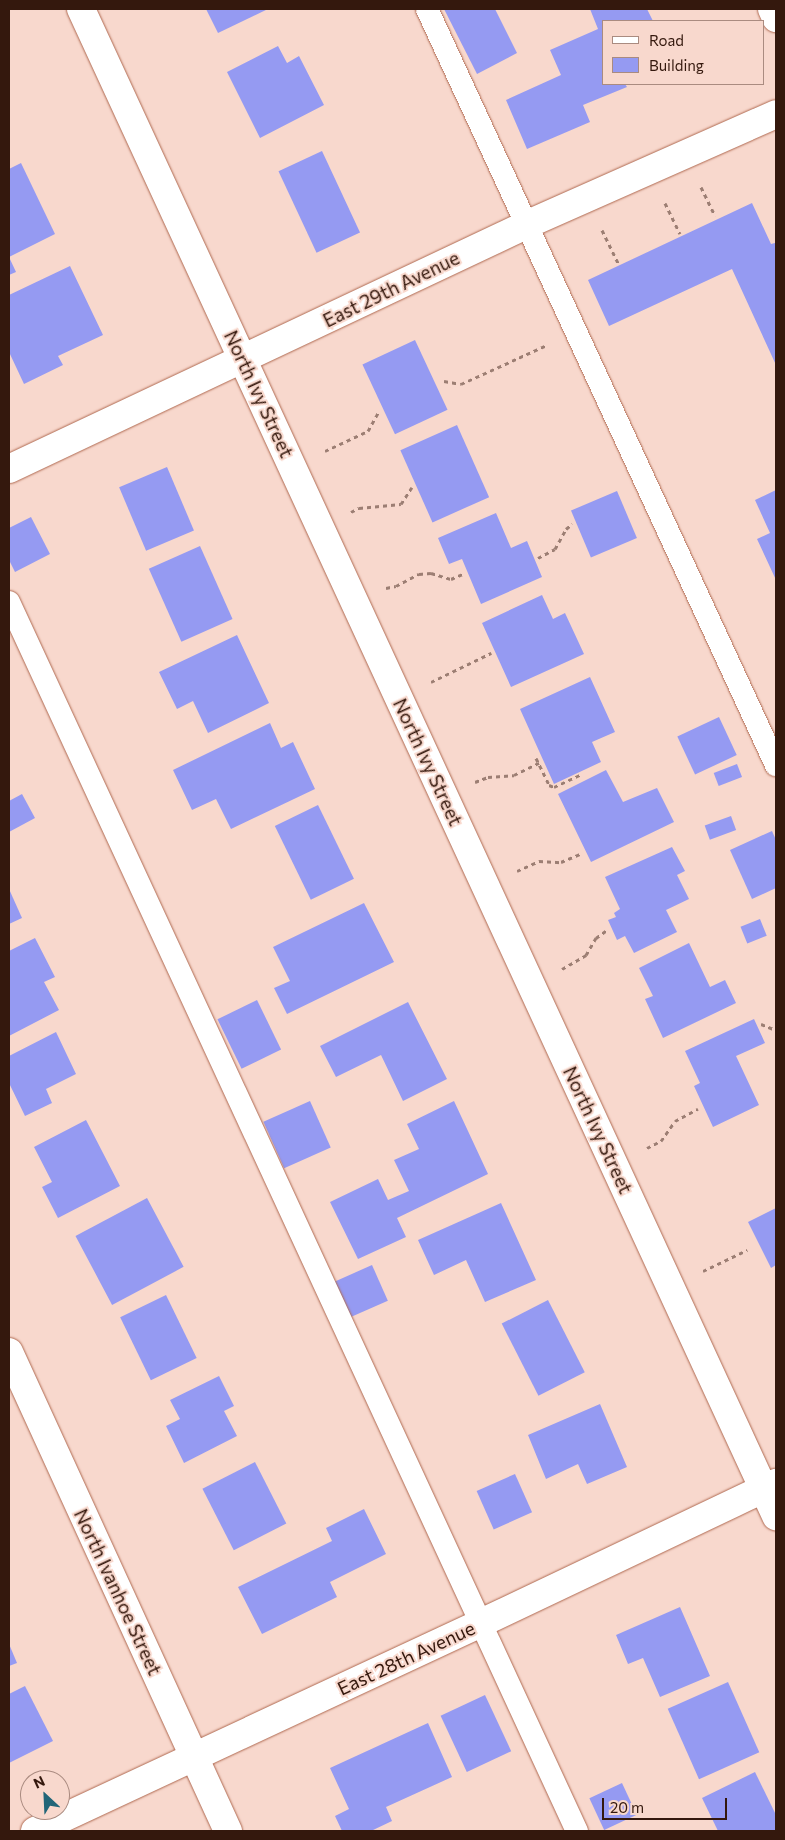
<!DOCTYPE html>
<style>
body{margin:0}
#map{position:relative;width:785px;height:1840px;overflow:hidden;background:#f8d8cd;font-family:Commissioner,sans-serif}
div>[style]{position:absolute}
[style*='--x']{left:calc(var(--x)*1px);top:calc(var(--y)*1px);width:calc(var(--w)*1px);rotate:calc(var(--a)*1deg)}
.building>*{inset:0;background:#959af2;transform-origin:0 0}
.path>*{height:3px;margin-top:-1.5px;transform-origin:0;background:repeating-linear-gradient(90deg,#9c7e73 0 4px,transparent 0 8px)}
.roads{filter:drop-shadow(0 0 1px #af6950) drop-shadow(0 0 1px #af6950)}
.service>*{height:22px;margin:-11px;padding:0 11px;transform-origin:11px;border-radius:11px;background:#fff}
.minor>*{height:28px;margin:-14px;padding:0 14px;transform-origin:14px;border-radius:14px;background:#fff}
.tertiary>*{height:28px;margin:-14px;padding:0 14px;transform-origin:14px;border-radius:14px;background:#fff}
span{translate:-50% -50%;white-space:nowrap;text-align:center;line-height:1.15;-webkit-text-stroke:4px #f8d8cd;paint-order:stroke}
.street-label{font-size:19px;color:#34180d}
.frame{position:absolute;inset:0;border:10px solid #34180d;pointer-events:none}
.legend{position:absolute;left:602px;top:20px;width:162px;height:65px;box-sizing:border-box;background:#f8d8cd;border:1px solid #aa8b80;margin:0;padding:6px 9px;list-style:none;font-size:15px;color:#34180d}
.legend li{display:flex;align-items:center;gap:10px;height:25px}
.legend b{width:25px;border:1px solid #aa8b80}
.north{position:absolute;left:20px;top:1770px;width:50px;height:50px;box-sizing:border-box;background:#f8d8cd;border:1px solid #aa8b80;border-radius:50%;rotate:335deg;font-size:14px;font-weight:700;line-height:20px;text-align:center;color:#34180d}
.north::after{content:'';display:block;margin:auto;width:18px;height:22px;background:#226578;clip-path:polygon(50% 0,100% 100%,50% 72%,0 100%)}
.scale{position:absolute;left:602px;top:1798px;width:125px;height:22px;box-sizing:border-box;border:2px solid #34180d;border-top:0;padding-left:6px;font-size:15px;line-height:18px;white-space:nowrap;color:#34180d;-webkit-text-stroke:4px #f8d8cd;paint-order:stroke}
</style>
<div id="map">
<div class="building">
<i style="clip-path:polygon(206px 9px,268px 9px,218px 33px)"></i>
<i style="clip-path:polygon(444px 9px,495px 9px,517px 53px,477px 74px)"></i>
<i style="clip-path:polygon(590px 9px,647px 9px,653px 21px,604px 21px,604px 84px,625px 84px,627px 87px,583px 105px,590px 122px,527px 149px,506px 100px,561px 75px,550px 50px,598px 29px)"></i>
<i style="clip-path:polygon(278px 46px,287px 63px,299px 56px,324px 105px,260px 138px,227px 72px)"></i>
<i style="left:322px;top:151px;width:90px;height:48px;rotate:65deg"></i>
<i style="clip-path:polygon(21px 163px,55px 234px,9px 257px,9px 169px)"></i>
<i style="clip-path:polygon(752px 203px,771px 244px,775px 243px,776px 246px,776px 365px,732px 269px,609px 326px,588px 280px)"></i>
<i style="clip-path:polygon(9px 257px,16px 272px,9px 275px)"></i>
<i style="clip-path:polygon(70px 266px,103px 335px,58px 356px,63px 365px,24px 384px,9px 352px,9px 295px)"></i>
<i style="left:415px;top:340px;width:77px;height:58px;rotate:65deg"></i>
<i style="left:457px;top:425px;width:79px;height:62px;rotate:66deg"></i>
<i style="left:167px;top:467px;width:69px;height:52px;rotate:67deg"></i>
<i style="clip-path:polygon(776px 490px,776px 580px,757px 539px,770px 533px,755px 500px)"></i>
<i style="left:617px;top:491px;width:51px;height:50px;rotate:67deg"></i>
<i style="clip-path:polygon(496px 513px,511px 548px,527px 541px,542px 577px,481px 604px,462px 559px,449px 564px,438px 538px)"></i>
<i style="clip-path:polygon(31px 517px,50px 554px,15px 572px,9px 560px,9px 528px)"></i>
<i style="left:200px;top:546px;width:80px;height:56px;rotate:66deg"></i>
<i style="clip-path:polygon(542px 595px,553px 619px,565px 613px,584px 654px,511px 687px,482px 623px)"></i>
<i style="clip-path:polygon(237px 635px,269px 703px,208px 733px,193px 701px,177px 709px,159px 672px)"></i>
<i style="clip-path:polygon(590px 677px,615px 732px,592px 742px,601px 762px,554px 784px,520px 709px)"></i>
<i style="left:719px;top:717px;width:42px;height:46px;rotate:65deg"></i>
<i style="clip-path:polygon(270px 723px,281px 748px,293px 742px,315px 789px,231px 829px,216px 799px,192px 810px,173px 770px)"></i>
<i style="left:737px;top:764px;width:14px;height:25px;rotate:69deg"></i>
<i style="clip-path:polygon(606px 770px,623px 802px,657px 788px,674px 822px,591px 862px,558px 794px)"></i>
<i style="clip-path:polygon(22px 794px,35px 818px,9px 832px,9px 801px)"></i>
<i style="left:318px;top:805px;width:82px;height:48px;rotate:64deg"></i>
<i style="left:731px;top:816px;width:15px;height:28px;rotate:70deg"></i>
<i style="clip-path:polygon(772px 831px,776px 840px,776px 888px,752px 899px,730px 850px)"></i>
<i style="clip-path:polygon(672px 847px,685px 871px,677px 875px,689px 899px,666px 910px,677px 932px,634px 953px,625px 936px,617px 940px,608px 920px,616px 917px,614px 913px,620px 909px,605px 877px)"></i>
<i style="clip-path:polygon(9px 889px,22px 918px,9px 924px)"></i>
<i style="clip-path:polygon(364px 903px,394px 962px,287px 1014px,274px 988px,290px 981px,273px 947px)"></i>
<i style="left:760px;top:919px;width:18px;height:21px;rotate:68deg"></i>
<i style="clip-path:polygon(35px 938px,55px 977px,44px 982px,59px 1010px,9px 1036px,9px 951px)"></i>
<i style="clip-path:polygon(689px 943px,710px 987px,725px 980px,736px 1003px,663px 1038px,645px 999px,653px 996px,639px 968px)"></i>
<i style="left:257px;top:1000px;width:55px;height:44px;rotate:64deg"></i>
<i style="clip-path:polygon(408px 1002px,447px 1079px,403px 1101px,381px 1055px,336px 1077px,320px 1046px)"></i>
<i style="clip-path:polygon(754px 1019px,765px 1043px,736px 1056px,759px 1105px,713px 1127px,694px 1086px,700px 1083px,685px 1051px)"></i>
<i style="clip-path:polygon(56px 1032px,76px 1074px,46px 1089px,52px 1103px,25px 1116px,9px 1083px,9px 1056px)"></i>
<i style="left:310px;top:1101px;width:51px;height:51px;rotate:66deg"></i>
<i style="clip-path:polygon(454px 1101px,488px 1174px,397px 1218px,406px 1237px,358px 1259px,330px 1202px,378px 1179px,388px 1200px,409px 1191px,394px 1160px,419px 1149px,407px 1124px)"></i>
<i style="clip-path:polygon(86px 1120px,120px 1186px,58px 1218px,42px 1187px,52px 1182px,34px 1147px)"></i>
<i style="left:147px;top:1198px;width:78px;height:81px;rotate:62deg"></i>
<i style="clip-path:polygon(501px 1203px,536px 1280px,485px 1302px,466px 1260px,434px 1275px,418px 1240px)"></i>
<i style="clip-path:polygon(776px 1208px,776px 1265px,771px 1268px,748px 1222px)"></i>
<i style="left:372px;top:1265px;width:39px;height:43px;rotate:66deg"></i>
<i style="left:166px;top:1295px;width:70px;height:51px;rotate:64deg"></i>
<i style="left:548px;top:1300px;width:81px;height:52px;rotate:63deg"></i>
<i style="clip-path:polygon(219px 1376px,234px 1406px,224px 1411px,237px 1436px,184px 1463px,166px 1426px,180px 1419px,170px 1400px)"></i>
<i style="clip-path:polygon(600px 1404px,627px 1467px,587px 1484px,578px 1464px,546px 1479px,528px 1435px)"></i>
<i style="left:255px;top:1462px;width:69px;height:59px;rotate:63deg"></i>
<i style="left:515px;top:1474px;width:42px;height:42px;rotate:66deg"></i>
<i style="clip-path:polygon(364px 1509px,386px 1554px,330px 1582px,337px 1597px,262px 1634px,238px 1587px,332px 1541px,326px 1528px)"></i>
<i style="clip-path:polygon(680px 1607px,710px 1676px,660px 1697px,643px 1658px,628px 1664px,616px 1635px)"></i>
<i style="clip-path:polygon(9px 1644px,17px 1663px,9px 1666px)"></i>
<i style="left:728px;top:1682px;width:77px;height:66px;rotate:66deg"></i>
<i style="clip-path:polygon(25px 1686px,53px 1741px,9px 1763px,9px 1694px)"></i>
<i style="left:485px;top:1695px;width:62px;height:49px;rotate:65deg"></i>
<i style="clip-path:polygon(428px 1723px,452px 1777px,386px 1807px,392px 1821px,371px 1831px,342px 1831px,335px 1816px,349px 1809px,330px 1768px)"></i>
<i style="clip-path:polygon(755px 1772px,776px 1815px,776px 1831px,718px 1831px,702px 1798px)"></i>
<i style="left:622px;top:1783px;width:35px;height:36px;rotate:65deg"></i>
</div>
<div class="path">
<i style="--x:701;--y:187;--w:32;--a:64"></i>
<i style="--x:665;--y:203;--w:34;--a:64"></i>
<i style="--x:602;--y:230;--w:37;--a:64"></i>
<i style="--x:444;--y:381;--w:17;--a:10"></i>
<i style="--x:461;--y:384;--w:94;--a:-24.4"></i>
<i style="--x:325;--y:451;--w:47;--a:-24.9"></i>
<i style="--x:368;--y:431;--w:21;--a:-61"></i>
<i style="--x:351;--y:512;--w:9;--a:-27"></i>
<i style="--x:359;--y:508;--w:42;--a:-5.4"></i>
<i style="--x:401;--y:504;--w:20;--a:-57"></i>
<i style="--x:538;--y:558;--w:19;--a:-28"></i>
<i style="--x:555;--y:549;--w:23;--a:-61"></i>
<i style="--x:566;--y:529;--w:8;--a:-40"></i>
<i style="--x:386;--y:588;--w:10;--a:-11"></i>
<i style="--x:396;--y:586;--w:26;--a:-28"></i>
<i style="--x:419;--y:574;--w:12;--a:-5"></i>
<i style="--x:431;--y:573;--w:21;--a:17"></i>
<i style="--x:451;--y:579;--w:13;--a:-23"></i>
<i style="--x:431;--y:682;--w:67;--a:-25.8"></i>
<i style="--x:536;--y:758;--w:30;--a:64"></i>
<i style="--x:549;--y:785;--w:5;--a:22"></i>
<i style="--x:554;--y:787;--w:29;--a:-25"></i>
<i style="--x:475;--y:782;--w:14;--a:-21"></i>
<i style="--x:488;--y:777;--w:26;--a:-4"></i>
<i style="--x:514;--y:775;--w:28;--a:-26"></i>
<i style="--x:517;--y:871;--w:24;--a:-24"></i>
<i style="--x:539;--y:861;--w:22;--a:3"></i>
<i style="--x:561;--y:862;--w:21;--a:-23"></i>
<i style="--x:562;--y:969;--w:28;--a:-30"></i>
<i style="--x:586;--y:955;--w:20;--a:-60"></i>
<i style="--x:596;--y:938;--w:14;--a:-36"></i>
<i style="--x:761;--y:1024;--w:16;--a:22"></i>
<i style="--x:647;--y:1148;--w:16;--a:-27"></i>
<i style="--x:661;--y:1141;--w:24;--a:-55"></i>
<i style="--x:675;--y:1121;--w:26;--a:-28"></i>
<i style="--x:703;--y:1271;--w:49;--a:-25.5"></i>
</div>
<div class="roads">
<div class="service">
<i style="--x:427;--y:9;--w:833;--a:65.22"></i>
<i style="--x:9;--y:602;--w:1354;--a:65.2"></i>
</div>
<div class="minor">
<i style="--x:81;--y:9;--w:1660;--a:65.24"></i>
<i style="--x:772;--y:9;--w:10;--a:66"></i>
<i style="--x:9;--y:1352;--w:527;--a:65.43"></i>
<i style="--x:35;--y:1831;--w:492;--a:-25"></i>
<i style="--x:481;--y:1623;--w:327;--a:-25.4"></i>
</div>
<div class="tertiary">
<i style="--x:9;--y:469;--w:574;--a:-25.27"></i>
<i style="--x:528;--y:224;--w:271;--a:-23.9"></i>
</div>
</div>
<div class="street-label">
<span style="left:391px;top:289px;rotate:-26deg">East 29th Avenue</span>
<span style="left:259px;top:394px;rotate:65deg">North Ivy Street</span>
<span style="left:428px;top:762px;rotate:65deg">North Ivy Street</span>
<span style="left:598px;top:1130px;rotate:65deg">North Ivy Street</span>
<span style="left:118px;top:1592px;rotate:65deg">North Ivanhoe Street</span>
<span style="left:406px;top:1658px;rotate:-25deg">East 28th Avenue</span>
</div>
<div class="frame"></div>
<ul class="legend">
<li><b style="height:6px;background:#fff"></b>Road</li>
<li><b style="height:14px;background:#959af2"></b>Building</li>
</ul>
<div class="north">N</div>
<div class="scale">20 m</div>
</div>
